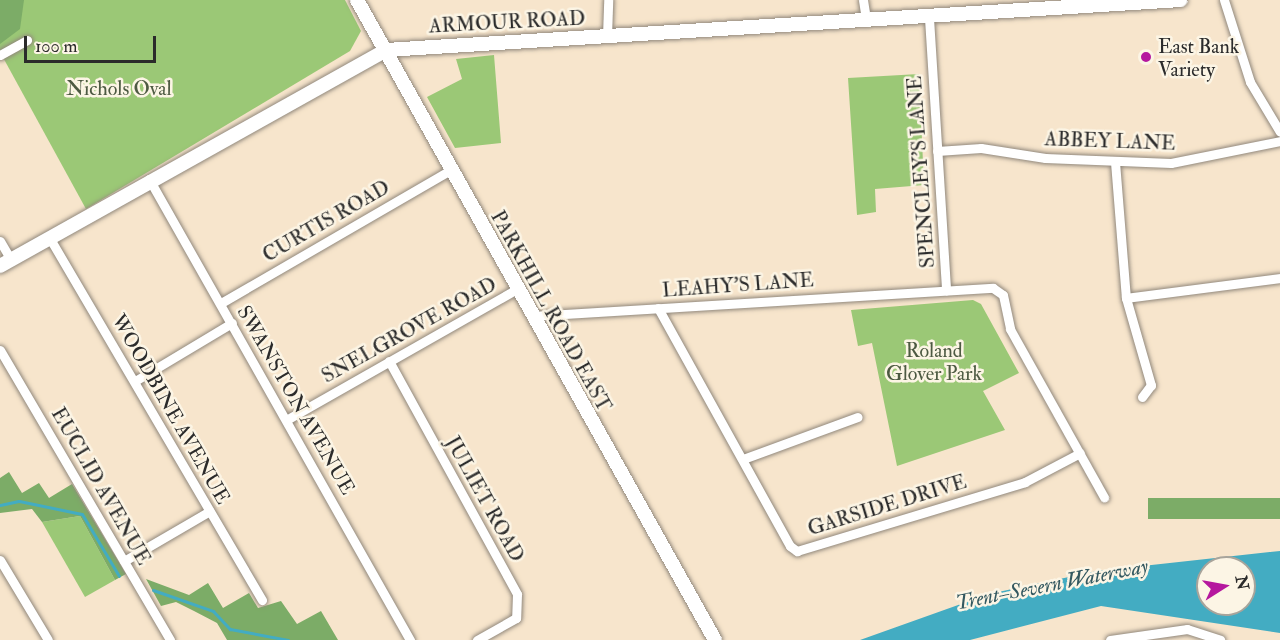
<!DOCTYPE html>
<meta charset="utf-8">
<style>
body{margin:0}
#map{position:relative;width:1280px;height:640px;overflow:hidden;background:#f7e5cc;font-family:"IM FELL Double Pica",serif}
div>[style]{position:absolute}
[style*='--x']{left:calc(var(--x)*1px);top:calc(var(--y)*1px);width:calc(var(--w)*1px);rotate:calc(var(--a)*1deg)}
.green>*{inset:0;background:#9bc876}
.forest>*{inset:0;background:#7cac67;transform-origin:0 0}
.water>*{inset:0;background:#43acc2}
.stream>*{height:3px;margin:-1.5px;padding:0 1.5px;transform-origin:1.5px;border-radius:1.5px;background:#43acc2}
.roads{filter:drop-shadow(0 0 2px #91887c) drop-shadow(0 0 2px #91887c)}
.street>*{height:9px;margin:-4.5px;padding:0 4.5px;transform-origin:4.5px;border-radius:4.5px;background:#fff}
.secondary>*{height:14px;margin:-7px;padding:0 7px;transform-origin:7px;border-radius:7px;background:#fff}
.dots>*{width:16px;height:16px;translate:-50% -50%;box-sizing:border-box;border:3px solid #fcf5e5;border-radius:50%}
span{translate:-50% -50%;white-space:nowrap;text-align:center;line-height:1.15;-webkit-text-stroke:5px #fcf5e5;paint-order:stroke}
.street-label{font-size:20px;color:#2b2b2b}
.poi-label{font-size:20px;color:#2b2b2b}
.left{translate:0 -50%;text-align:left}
.park-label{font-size:20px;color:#4d5a42}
.water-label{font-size:21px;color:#335860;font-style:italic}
.north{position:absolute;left:1196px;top:556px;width:60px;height:60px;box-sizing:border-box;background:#fcf5e5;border:2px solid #a8a49b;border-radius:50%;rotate:79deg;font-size:16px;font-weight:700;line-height:24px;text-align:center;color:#2b2b2b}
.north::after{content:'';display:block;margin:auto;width:21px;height:27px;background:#b5179e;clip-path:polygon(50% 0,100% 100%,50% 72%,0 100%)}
.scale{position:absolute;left:24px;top:36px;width:132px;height:27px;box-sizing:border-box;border:3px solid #2b2b2b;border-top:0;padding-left:8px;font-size:18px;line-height:21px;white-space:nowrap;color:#2b2b2b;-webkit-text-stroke:4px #fcf5e5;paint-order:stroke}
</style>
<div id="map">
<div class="green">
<i style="clip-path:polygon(0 0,345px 0,361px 31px,350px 51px,86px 209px,0 52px)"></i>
<i style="clip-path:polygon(494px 55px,501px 143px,455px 148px,427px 97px,462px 79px,456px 59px)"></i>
<i style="clip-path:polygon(919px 74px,924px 185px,875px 189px,876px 212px,857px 215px,848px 78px)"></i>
<i style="clip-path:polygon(973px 300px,981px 304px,1019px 373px,983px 391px,1005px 430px,897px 466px,872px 343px,858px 346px,851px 310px)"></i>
<i style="clip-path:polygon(80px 516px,115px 580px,85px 597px,42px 522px)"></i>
</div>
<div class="forest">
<i style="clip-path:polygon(0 0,24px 0,20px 29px,0 44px)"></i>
<i style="clip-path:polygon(9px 472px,22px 493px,39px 483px,49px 498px,72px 484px,126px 574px,115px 580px,80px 516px,42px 522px,32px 509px,0 513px,0 478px)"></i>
<i style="left:1280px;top:498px;width:21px;height:132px;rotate:90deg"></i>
<i style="clip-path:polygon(146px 579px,189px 595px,208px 583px,223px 608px,249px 593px,258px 608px,281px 601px,297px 624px,321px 611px,338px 640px,227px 640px,217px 623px,194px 611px,176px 602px,161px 606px)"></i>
</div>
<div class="water">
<i style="clip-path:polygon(evenodd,1280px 551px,1280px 633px,1101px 606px,970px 640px,860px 640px,989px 594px,1097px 571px,1280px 551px,1208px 568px,1244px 568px,1244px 604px,1208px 604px,1208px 568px)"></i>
</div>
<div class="stream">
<i style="--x:0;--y:505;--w:19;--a:-12"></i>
<i style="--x:19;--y:501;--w:64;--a:11.7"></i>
<i style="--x:82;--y:514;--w:72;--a:59.2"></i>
<i style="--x:153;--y:590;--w:64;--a:19.3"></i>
<i style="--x:213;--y:611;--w:25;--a:47"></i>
<i style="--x:230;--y:629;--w:59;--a:10.7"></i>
</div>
<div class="roads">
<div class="street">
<i style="--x:863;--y:0;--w:20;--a:81"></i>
<i style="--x:1224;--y:0;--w:86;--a:72.4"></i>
<i style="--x:1250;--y:82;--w:58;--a:59"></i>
<i style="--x:929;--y:18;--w:273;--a:86.4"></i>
<i style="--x:607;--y:36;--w:36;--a:-88"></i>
<i style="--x:0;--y:55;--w:31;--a:-29"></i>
<i style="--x:937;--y:151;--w:44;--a:-3.9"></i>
<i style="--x:981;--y:148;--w:65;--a:8.9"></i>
<i style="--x:1045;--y:158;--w:126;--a:2.3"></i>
<i style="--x:1171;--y:163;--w:111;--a:-11.4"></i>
<i style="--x:1115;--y:162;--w:136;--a:85.4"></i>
<i style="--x:1126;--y:298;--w:91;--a:74"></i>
<i style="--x:1151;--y:385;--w:15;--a:127"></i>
<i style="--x:149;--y:179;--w:530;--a:60.48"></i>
<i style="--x:49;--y:237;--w:421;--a:59.6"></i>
<i style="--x:0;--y:241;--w:22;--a:60"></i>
<i style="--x:1126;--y:298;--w:155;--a:-7.4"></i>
<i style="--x:221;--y:303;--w:265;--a:-30.1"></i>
<i style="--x:658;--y:308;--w:272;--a:61"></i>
<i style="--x:790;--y:546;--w:9;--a:36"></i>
<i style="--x:797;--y:551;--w:238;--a:-16.8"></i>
<i style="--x:1025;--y:482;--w:62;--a:-27.8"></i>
<i style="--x:532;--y:316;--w:462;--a:-3.5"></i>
<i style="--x:993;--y:288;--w:12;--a:35"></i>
<i style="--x:1003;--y:295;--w:35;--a:78"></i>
<i style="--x:1010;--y:329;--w:193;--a:60.8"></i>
<i style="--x:0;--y:350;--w:336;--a:59.6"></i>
<i style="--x:389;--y:361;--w:266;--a:61.2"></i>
<i style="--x:517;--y:594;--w:24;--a:92"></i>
<i style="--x:516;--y:618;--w:45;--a:150.6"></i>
<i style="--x:135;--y:381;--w:113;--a:-30.9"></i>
<i style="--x:288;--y:419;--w:263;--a:-29.6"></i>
<i style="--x:743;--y:459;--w:122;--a:-20.1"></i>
<i style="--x:0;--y:560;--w:93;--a:59"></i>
<i style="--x:124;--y:561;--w:99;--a:-30.2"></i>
<i style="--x:1110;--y:640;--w:78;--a:-8.1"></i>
<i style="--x:1187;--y:629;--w:35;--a:18"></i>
</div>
<div class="secondary">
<i style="--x:357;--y:0;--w:733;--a:60.78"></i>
<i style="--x:0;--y:266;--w:442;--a:-29.2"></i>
<i style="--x:386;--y:50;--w:796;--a:-3.6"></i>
</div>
</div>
<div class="dots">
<i style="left:1146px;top:57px;background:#b5179e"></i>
</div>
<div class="street-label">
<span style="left:507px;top:22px;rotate:-3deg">ARMOUR ROAD</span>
<span style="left:1110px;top:141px;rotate:2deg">ABBEY LANE</span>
<span style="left:921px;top:172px;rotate:-94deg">SPENCLEY'S LANE</span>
<span style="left:326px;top:221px;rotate:-30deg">CURTIS ROAD</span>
<span style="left:738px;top:285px;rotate:-4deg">LEAHY'S LANE</span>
<span style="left:551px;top:311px;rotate:61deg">PARKHILL ROAD EAST</span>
<span style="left:409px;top:330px;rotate:-29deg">SNELGROVE ROAD</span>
<span style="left:296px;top:400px;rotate:60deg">SWANSTON AVENUE</span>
<span style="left:171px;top:409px;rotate:60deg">WOODBINE AVENUE</span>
<span style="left:101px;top:486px;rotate:60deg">EUCLID AVENUE</span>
<span style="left:485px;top:499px;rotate:61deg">JULIET ROAD</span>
<span style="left:887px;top:505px;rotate:-17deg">GARSIDE DRIVE</span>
</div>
<div class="poi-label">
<span class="left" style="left:1158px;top:58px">East Bank<br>Variety</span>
</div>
<div class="park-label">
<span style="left:119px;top:88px">Nichols Oval</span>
<span style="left:934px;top:362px">Roland<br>Glover Park</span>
</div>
<div class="water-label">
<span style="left:1052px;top:585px;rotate:-11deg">Trent–Severn Waterway</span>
</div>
<div class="north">N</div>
<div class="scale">100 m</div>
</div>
